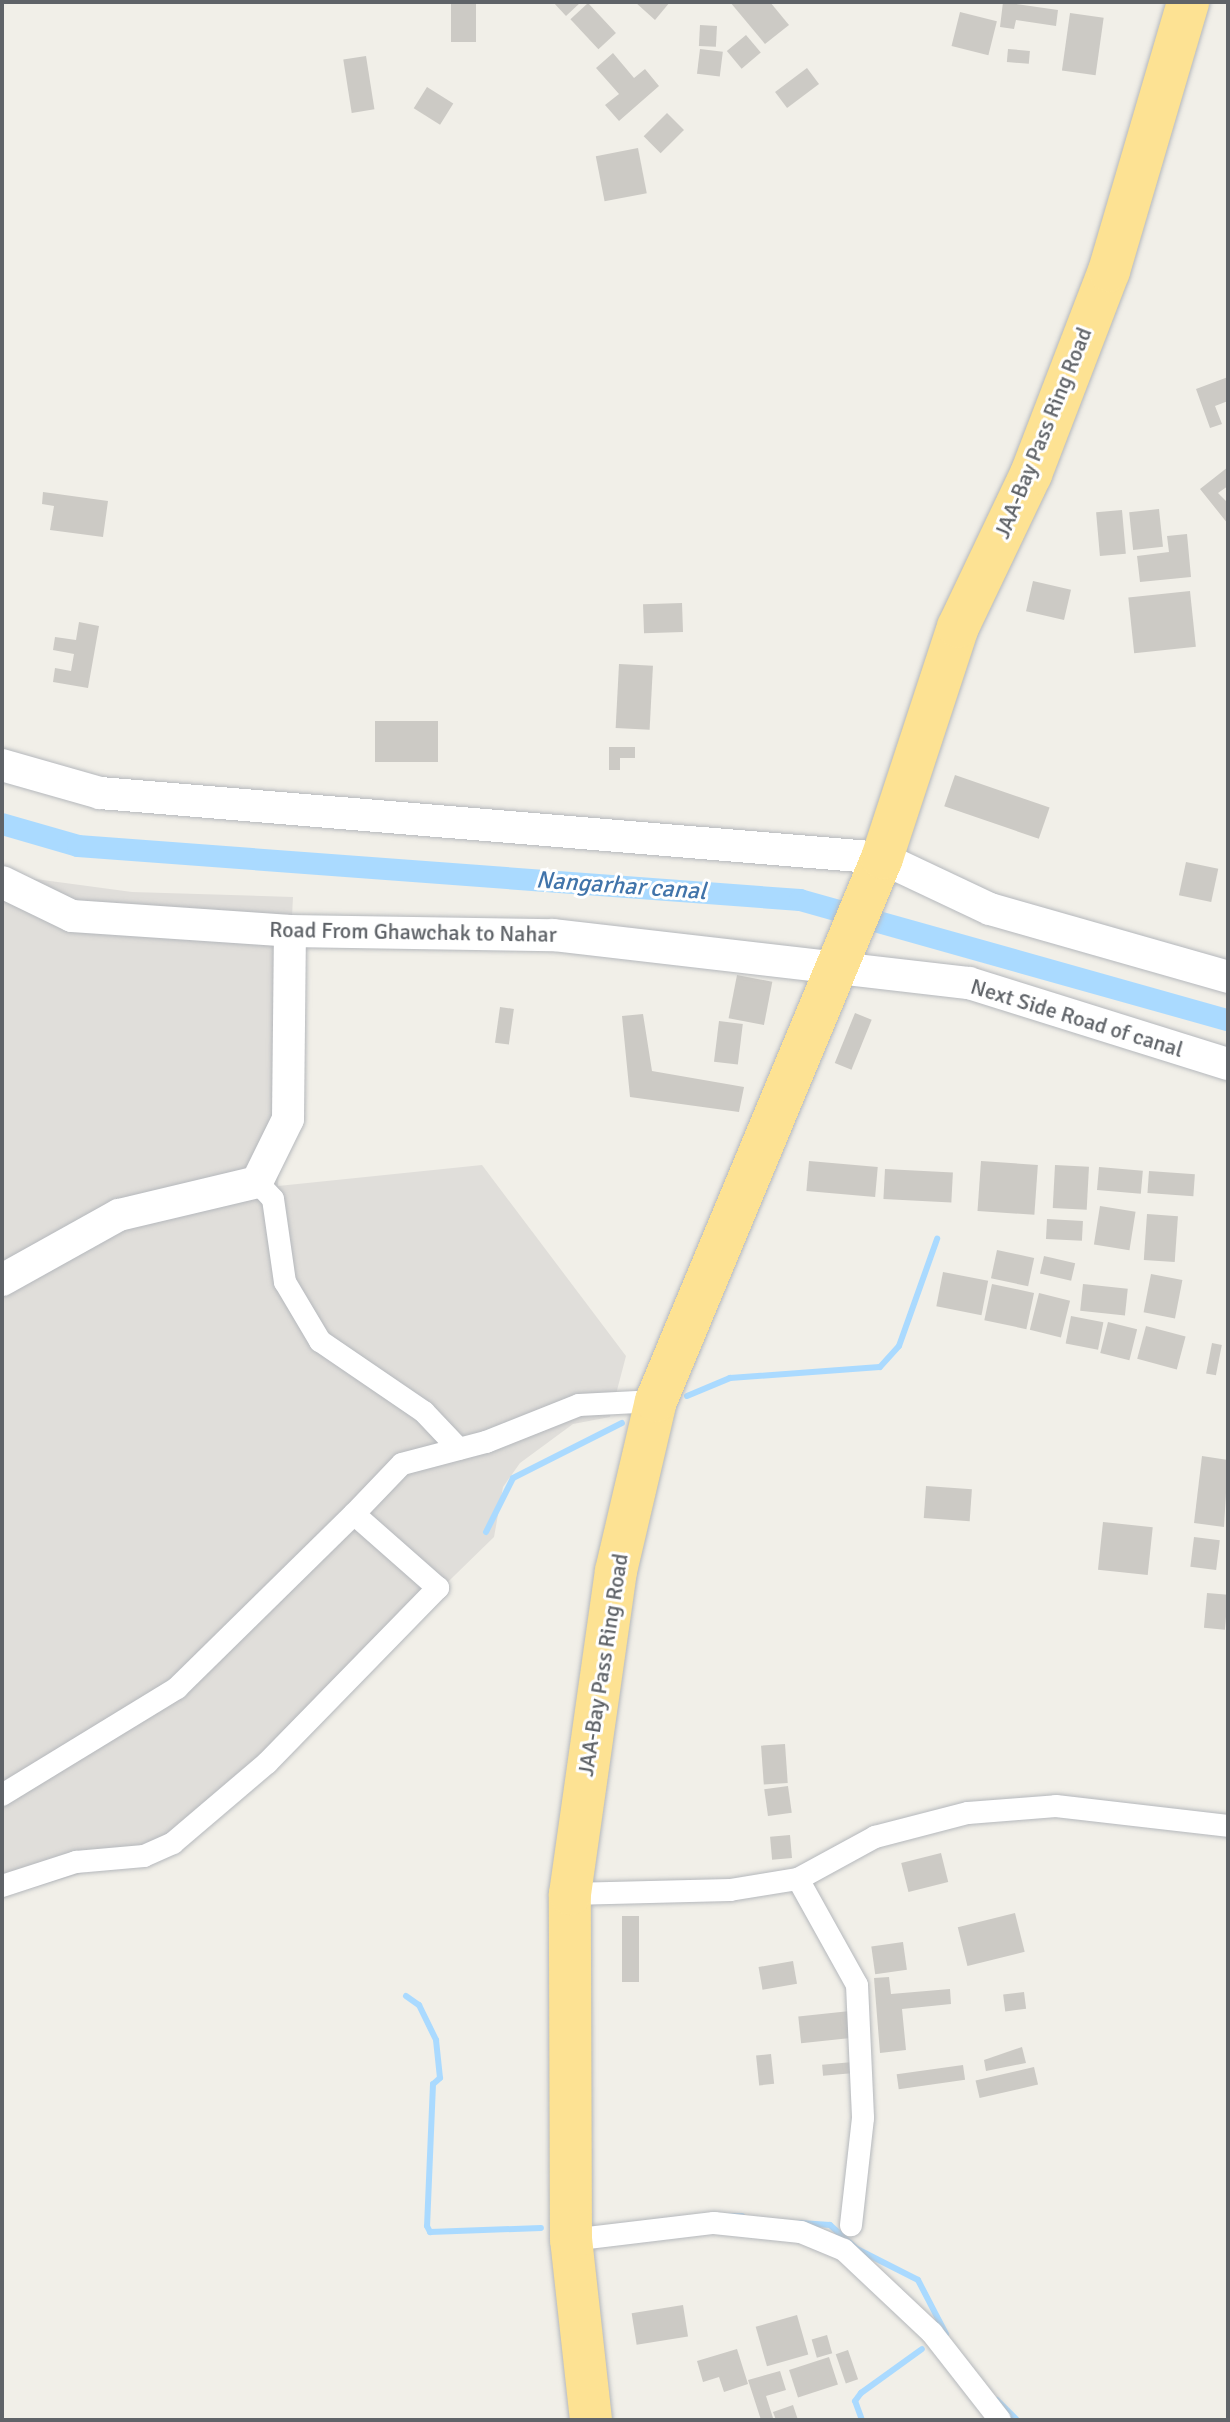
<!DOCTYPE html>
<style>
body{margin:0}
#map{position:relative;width:1230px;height:2422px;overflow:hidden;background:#f1efe8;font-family:Signika,sans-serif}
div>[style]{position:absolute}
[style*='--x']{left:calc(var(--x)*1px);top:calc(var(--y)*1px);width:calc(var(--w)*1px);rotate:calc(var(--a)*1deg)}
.industrial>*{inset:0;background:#e0deda}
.stream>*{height:6px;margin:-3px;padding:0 3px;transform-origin:3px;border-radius:3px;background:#aadaff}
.canal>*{height:22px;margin:-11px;padding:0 11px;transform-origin:11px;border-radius:11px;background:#aadaff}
.building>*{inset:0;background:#cccac5;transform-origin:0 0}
.roads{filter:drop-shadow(0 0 2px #b5b8bc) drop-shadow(0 0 2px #b5b8bc)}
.street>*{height:22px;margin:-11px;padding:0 11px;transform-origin:11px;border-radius:11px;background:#fff}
.secondary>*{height:32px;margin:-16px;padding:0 16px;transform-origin:16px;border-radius:16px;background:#fff}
.highway>*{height:42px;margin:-21px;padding:0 21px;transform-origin:21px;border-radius:21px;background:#fde293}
span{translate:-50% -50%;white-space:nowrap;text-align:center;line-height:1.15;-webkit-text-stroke:6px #fff;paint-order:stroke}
.street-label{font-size:22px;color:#5f6368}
.water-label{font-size:24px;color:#4174aa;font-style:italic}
.frame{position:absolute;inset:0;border:4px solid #5f6368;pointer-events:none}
</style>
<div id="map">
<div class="industrial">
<i style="clip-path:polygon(2px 865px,28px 878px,132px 892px,293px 897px,278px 1186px,482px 1165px,626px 1356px,610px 1417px,573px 1424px,520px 1463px,503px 1487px,494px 1537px,178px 1845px,2px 1897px)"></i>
</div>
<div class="stream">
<i style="--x:687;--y:1396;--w:47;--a:-22.7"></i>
<i style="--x:730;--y:1378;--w:150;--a:-4.2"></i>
<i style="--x:880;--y:1367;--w:28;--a:-48"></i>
<i style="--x:899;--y:1346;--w:114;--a:-70.4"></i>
<i style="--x:486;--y:1532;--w:60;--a:-63.4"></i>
<i style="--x:513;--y:1478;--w:122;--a:-26.8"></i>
<i style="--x:406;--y:1996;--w:16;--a:35"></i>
<i style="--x:419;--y:2005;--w:39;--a:64"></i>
<i style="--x:436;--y:2040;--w:38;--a:84"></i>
<i style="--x:440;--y:2078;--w:9;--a:139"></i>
<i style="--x:433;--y:2084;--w:142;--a:92.4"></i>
<i style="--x:427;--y:2226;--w:7;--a:63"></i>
<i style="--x:430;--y:2232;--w:111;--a:-2.1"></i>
<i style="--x:703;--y:2216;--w:39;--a:0"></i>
<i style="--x:800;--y:2223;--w:30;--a:4"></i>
<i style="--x:830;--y:2225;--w:36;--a:42"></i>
<i style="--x:857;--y:2249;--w:68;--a:26.9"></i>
<i style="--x:918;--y:2280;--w:61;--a:62.6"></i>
<i style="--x:997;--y:2400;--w:28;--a:45"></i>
<i style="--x:862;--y:2420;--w:20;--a:-110"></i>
<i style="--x:855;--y:2401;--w:10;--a:-53"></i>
<i style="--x:861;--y:2393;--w:75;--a:-35.8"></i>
</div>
<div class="canal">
<i style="--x:2;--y:824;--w:79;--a:16.1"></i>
<i style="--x:78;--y:846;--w:724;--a:4.28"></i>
<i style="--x:800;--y:900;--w:445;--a:15.7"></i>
</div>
<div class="building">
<i style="left:451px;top:2px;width:25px;height:40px"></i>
<i style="clip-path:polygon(553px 2px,581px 2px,566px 16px)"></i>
<i style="clip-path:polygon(635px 2px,670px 2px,655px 20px)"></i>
<i style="clip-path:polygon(730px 2px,770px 2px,789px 25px,765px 44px)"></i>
<i style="clip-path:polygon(1003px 2px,1058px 10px,1056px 26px,1016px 20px,1014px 29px,1000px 27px)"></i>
<i style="left:588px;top:3px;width:41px;height:24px;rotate:47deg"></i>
<i style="left:960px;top:12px;width:38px;height:35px;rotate:14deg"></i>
<i style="left:1070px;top:13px;width:34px;height:58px;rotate:8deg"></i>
<i style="left:700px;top:25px;width:17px;height:21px;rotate:3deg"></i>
<i style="left:746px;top:35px;width:23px;height:25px;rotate:50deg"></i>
<i style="left:700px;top:49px;width:23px;height:25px;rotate:7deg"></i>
<i style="left:1008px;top:49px;width:22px;height:13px;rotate:5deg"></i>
<i style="clip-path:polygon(613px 53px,634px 78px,645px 69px,659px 86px,619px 121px,605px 105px,619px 94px,596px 68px)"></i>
<i style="left:366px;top:56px;width:54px;height:23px;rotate:81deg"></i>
<i style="left:807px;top:68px;width:20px;height:40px;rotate:53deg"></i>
<i style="left:427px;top:87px;width:31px;height:25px;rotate:32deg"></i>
<i style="left:667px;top:113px;width:24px;height:33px;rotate:45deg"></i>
<i style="left:638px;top:148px;width:46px;height:43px;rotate:79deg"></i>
<i style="clip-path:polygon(1228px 377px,1228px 401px,1215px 406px,1222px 424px,1210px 428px,1196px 389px)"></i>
<i style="clip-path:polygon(1228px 467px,1228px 486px,1218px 493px,1228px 503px,1228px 524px,1200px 489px)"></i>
<i style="clip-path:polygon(43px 492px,108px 501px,103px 537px,50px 530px,54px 506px,42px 504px)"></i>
<i style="left:1159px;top:509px;width:38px;height:30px;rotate:84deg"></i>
<i style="left:1122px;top:510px;width:44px;height:26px;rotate:85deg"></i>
<i style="clip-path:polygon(1187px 534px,1191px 577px,1140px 582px,1137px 556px,1169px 552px,1167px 536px)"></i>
<i style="left:1033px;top:581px;width:39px;height:31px;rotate:13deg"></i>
<i style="left:1190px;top:591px;width:56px;height:62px;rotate:84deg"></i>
<i style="left:682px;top:603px;width:29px;height:39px;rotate:88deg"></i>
<i style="clip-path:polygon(79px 622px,99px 626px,88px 688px,53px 682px,55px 668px,71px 671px,74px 654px,53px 650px,55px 637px,76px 640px)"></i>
<i style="left:619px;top:664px;width:34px;height:64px;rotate:3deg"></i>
<i style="left:375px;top:721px;width:63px;height:41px"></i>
<i style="clip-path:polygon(609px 747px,635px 747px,635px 758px,620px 758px,620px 770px,609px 770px)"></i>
<i style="left:955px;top:775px;width:100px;height:33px;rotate:19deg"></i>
<i style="left:1186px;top:862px;width:33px;height:34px;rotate:12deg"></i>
<i style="left:737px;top:975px;width:36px;height:44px;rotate:11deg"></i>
<i style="left:500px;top:1007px;width:14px;height:36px;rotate:8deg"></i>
<i style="left:855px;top:1013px;width:18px;height:54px;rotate:22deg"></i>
<i style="clip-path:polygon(643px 1014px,652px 1071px,744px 1087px,739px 1112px,630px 1097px,622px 1016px)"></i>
<i style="left:719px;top:1021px;width:24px;height:41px;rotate:7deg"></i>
<i style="left:809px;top:1161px;width:69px;height:30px;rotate:5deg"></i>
<i style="left:981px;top:1161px;width:57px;height:50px;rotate:4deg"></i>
<i style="left:1055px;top:1165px;width:34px;height:43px;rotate:3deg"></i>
<i style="left:1099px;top:1167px;width:44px;height:23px;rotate:5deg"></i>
<i style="left:885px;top:1169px;width:68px;height:30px;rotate:3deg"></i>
<i style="left:1149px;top:1171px;width:46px;height:22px;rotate:4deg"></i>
<i style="left:1100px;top:1206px;width:36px;height:39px;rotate:9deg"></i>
<i style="left:1147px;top:1214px;width:31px;height:46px;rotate:4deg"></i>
<i style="left:1047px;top:1219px;width:36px;height:20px;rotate:3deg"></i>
<i style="left:997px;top:1250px;width:38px;height:29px;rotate:12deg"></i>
<i style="left:1044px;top:1256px;width:32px;height:18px;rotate:13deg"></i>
<i style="left:943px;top:1272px;width:46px;height:35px;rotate:11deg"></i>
<i style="left:1151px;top:1274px;width:32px;height:39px;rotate:11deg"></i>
<i style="left:992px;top:1284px;width:43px;height:37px;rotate:12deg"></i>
<i style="left:1083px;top:1284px;width:45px;height:27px;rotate:6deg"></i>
<i style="left:1039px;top:1293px;width:32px;height:38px;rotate:14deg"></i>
<i style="left:1071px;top:1316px;width:33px;height:28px;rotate:11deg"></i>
<i style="left:1108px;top:1322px;width:30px;height:32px;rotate:14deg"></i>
<i style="left:1146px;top:1326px;width:41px;height:34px;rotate:15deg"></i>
<i style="left:1212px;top:1343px;width:10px;height:31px;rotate:11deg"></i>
<i style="clip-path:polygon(1202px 1456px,1228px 1460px,1224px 1527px,1194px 1523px)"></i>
<i style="left:926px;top:1486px;width:46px;height:32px;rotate:4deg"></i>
<i style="left:1103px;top:1522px;width:50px;height:48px;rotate:6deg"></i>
<i style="left:1194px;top:1537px;width:26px;height:30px;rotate:7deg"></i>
<i style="left:1207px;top:1593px;width:21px;height:35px;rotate:5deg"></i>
<i style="left:785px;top:1744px;width:39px;height:24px;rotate:86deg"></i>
<i style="left:788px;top:1786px;width:27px;height:24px;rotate:82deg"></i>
<i style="left:790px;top:1835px;width:23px;height:20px;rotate:85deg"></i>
<i style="left:941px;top:1853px;width:30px;height:41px;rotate:76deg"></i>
<i style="left:1015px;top:1913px;width:40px;height:59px;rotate:76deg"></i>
<i style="left:622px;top:1916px;width:17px;height:66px"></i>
<i style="left:903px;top:1942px;width:28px;height:32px;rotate:82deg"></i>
<i style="left:793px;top:1961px;width:23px;height:35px;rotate:80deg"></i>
<i style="clip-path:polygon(889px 1977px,891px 1994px,950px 1989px,951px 2004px,902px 2009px,906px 2050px,880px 2053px,874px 1978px)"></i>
<i style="left:1024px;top:1992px;width:17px;height:21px;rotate:83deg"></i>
<i style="left:850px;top:2011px;width:27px;height:52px;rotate:84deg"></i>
<i style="clip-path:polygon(1022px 2047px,1026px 2063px,986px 2071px,984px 2060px)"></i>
<i style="left:771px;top:2054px;width:30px;height:15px;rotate:84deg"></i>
<i style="left:853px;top:2062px;width:11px;height:31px;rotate:85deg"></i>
<i style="left:963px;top:2065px;width:15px;height:67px;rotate:82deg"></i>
<i style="left:1034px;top:2067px;width:18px;height:60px;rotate:77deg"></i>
<i style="left:683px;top:2305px;width:32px;height:52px;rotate:81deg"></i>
<i style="left:797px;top:2315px;width:41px;height:43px;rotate:74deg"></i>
<i style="left:827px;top:2335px;width:19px;height:16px;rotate:74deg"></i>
<i style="clip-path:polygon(737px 2349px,748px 2384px,724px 2392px,719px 2377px,703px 2382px,697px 2361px)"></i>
<i style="left:848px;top:2350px;width:31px;height:13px;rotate:71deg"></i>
<i style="left:829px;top:2357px;width:29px;height:42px;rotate:72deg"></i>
<i style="clip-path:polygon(780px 2371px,786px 2390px,766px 2396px,773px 2418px,761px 2420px,748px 2380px)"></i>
<i style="clip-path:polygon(793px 2405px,798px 2420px,776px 2420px,773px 2412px)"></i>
</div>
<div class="roads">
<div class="street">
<i style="--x:257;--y:1182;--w:23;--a:47"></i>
<i style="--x:273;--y:1199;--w:84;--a:81.8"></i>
<i style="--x:285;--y:1282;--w:69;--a:59.3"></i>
<i style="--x:320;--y:1341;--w:126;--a:34.3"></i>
<i style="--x:424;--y:1412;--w:51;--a:46.6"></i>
<i style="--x:2;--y:1795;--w:205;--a:-31.4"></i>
<i style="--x:177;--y:1688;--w:248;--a:-44.5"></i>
<i style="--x:798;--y:1879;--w:121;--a:60.9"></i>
<i style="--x:857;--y:1985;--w:133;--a:87.4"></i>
<i style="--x:863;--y:2118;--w:108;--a:96.4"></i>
<i style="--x:2;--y:1886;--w:78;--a:-18"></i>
<i style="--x:76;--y:1862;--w:68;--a:-5"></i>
<i style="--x:144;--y:1856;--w:32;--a:-24"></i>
<i style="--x:173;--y:1843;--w:123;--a:-40.4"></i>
<i style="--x:267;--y:1763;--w:245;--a:-45.7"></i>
<i style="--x:438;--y:1588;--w:112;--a:-138.6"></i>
<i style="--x:354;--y:1514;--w:69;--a:-46.2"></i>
<i style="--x:402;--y:1464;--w:87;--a:-14.7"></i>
<i style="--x:486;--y:1442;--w:100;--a:-21.7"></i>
<i style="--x:579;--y:1405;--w:77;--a:-3"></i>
<i style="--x:570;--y:1894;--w:160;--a:-1.4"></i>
<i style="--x:730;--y:1890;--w:69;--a:-9.2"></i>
<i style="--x:798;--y:1879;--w:88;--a:-28.6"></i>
<i style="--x:875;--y:1837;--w:96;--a:-14.5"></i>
<i style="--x:968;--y:1813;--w:88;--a:-4.5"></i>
<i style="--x:1056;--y:1806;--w:173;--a:6.6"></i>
<i style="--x:571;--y:2240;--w:144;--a:-6.8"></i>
<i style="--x:714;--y:2223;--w:87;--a:5.9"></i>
<i style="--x:801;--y:2232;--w:47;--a:22.7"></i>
<i style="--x:844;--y:2250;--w:121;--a:43.3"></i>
<i style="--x:932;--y:2333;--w:110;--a:52"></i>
</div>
<div class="secondary">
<i style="--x:2;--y:765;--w:102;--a:15.9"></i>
<i style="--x:100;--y:793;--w:785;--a:4.75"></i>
<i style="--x:882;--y:858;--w:119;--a:25.3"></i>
<i style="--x:990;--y:909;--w:248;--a:15.9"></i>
<i style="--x:2;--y:882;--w:78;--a:25.9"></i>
<i style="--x:72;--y:916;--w:219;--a:3.9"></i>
<i style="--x:290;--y:931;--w:263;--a:0.9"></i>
<i style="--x:553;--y:935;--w:419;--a:6.6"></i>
<i style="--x:969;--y:983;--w:271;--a:17.4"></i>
<i style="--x:2;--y:1280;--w:134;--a:-29.1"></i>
<i style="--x:119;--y:1215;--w:142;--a:-13.4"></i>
<i style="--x:257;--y:1182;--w:70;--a:-63.8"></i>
<i style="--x:288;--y:1119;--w:188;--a:-89.4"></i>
</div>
<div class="highway">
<i style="--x:591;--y:2420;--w:181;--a:-96.3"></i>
<i style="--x:571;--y:2240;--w:346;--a:-90.2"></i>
<i style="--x:570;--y:1894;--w:326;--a:-81.9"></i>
<i style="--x:616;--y:1571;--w:175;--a:-76.8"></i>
<i style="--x:656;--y:1401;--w:588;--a:-67.4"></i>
<i style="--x:882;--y:858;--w:243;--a:-71.8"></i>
<i style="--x:958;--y:627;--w:170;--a:-64.5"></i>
<i style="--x:1031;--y:474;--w:217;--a:-69"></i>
<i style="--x:1109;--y:271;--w:280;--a:-73.6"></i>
</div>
</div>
<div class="street-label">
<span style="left:1043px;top:433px;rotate:-68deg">JAA-Bay Pass Ring Road</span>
<span style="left:413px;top:932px;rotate:1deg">Road From Ghawchak to Nahar</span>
<span style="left:1077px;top:1018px;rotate:17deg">Next Side Road of canal</span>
<span style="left:603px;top:1665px;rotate:-81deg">JAA-Bay Pass Ring Road</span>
</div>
<div class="water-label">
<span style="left:621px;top:886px;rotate:4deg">Nangarhar canal</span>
</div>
<div class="frame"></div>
</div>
